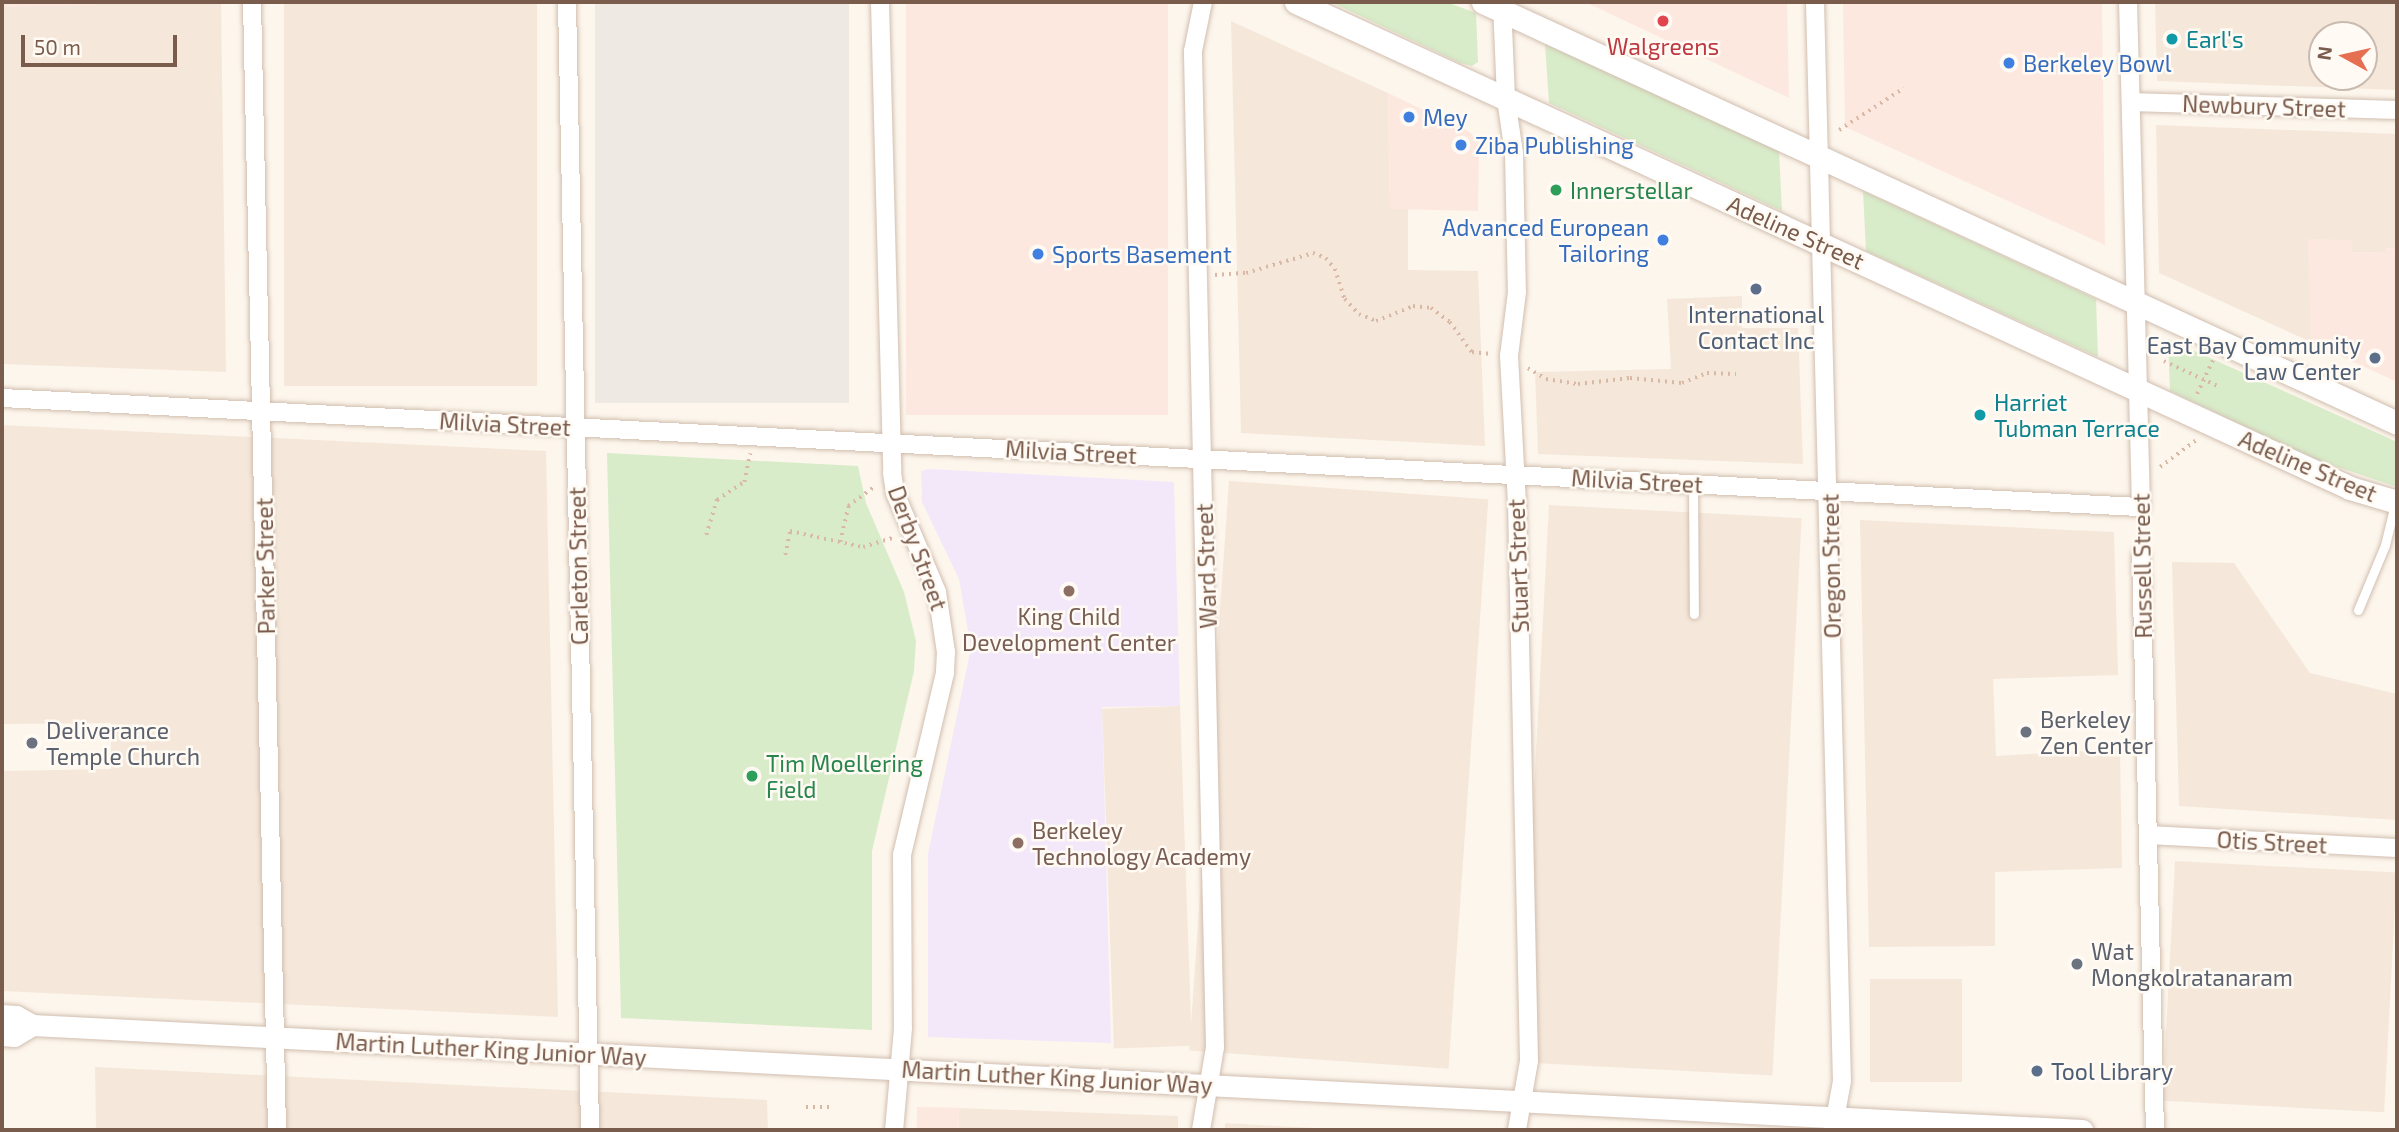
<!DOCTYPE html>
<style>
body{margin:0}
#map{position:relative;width:2399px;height:1132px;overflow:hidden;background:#fdf6ec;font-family:"Exo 2",sans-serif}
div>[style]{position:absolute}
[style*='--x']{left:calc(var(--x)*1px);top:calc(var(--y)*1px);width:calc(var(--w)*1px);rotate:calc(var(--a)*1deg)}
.residential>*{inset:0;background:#f5e8da;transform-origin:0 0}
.commercial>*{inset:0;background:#fde8e0;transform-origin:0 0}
.industrial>*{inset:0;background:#efe9e4;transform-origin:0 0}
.education>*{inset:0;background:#f3e8fa}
.green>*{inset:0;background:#d8ecc9}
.path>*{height:3.5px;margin-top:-1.75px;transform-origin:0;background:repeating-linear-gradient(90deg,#d9b8a5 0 2px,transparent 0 7px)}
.roads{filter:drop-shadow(0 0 2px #d1beb0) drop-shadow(0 0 2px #d1beb0)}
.service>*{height:9px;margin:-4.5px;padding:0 4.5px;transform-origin:4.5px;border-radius:4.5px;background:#fff}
.minor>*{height:18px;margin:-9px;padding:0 9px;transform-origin:9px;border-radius:9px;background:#fff}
.tertiary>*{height:21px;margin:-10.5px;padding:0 10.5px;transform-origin:10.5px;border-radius:10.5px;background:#fff}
.secondary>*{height:23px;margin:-11.5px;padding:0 11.5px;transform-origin:11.5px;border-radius:11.5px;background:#fff}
.dots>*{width:19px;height:19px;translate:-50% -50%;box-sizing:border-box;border:4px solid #fffaf3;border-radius:50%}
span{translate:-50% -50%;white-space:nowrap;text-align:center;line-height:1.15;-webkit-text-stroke:5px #fffaf3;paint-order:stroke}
.culture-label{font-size:23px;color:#0d838f}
.left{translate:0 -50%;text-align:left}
.health-label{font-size:23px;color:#be3a42}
.shop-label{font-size:23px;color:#366cbe}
.right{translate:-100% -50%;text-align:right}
.street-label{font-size:23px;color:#7a5c4d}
.leisure-label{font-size:23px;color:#27864d}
.service-label{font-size:23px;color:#4e5e75}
.education-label{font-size:23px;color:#785e54}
.worship-label{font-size:23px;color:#5b616d}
.frame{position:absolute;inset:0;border:4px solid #7a5c4d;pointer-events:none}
.north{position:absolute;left:2308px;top:21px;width:70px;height:70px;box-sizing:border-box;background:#fffaf3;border:2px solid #cabbb1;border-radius:50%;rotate:278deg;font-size:19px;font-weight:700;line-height:28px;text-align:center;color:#7a5c4d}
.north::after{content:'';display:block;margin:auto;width:24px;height:32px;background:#e76f51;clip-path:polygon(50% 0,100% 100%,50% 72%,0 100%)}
.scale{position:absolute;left:21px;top:35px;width:156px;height:32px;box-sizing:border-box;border:4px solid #7a5c4d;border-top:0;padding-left:9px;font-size:21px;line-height:24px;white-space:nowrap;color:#7a5c4d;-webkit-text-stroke:5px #fffaf3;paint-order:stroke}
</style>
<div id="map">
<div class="residential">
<i style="clip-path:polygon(94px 2px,221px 2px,226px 372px,2px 364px,2px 7px)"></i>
<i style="left:284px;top:2px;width:253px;height:384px"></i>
<i style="clip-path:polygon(evenodd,2155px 2px,2397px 2px,2397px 90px,2157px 81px,2155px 2px,2322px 35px,2364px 35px,2364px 77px,2322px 77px,2322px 35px)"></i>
<i style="clip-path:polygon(1231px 21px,1388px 93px,1390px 208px,1408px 209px,1408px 270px,1478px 271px,1485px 446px,1241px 433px)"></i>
<i style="clip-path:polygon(2156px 125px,2397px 134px,2397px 249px,2387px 248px,2387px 253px,2351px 252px,2309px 240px,2311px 342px,2159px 273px)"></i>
<i style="clip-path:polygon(1742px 296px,1742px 328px,1798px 328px,1803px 464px,1538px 454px,1535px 372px,1671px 369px,1667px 299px)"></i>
<i style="clip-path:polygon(2px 425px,546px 451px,558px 1017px,2px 991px,2px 771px,111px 769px,111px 723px,2px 724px)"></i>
<i style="left:1229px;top:481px;width:260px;height:571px;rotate:4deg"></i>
<i style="left:1549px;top:505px;width:253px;height:558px;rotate:3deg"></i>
<i style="clip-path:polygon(1860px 520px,2114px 532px,2118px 675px,1993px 679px,1996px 756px,2120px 749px,2122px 868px,1995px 872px,1995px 946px,1869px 947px)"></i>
<i style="clip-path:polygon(2172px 562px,2234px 563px,2310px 673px,2397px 694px,2397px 820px,2179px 806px)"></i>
<i style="left:1180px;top:706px;width:340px;height:78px;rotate:88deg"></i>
<i style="left:2175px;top:861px;width:222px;height:240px;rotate:3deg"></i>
<i style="left:1870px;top:979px;width:92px;height:103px"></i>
<i style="clip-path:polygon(95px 1067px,767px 1100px,768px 1130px,96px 1130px)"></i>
<i style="clip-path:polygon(959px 1108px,1178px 1116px,1178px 1130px,959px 1130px)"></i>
<i style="clip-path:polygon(1225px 1123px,1350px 1130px,1225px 1130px)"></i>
</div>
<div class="commercial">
<i style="clip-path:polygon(2px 2px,94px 2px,94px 5px,2px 7px)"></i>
<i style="left:906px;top:2px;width:262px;height:413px"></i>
<i style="clip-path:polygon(1585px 2px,1787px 2px,1789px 98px)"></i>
<i style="clip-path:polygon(1843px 2px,2102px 2px,2105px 245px,1845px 127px)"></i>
<i style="clip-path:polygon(1388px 93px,1470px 132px,1479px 143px,1478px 211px,1390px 209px)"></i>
<i style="clip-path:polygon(2308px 239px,2351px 240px,2352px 252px,2386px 253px,2386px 248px,2397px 249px,2397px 382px,2311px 342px)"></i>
<i style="left:917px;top:1107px;width:42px;height:23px;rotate:1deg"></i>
</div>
<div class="industrial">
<i style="left:595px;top:2px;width:254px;height:401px"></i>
</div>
<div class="education">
<i style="clip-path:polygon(929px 469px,1174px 482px,1180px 706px,1102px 707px,1111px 1043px,928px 1037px,928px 854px,971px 648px,959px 579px,922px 502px,921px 471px)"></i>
</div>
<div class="green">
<i style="clip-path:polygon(1331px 2px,1446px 2px,1476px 13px,1478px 62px,1472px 66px,1460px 63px)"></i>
<i style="clip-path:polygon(1545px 44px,1779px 151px,1782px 211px,1549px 103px)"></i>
<i style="clip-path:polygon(1863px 191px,2096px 299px,2098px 357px,1866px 251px)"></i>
<i style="clip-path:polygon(2168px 339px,2397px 442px,2397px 487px,2314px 459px,2170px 391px)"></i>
<i style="clip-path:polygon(607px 453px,858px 466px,866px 503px,904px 592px,916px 641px,914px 671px,872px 851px,872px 1030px,621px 1018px)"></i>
</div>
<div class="path">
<i style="--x:1839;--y:130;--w:77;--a:-32.9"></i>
<i style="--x:1215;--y:275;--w:31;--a:-4"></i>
<i style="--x:1246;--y:273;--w:70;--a:-16.6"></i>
<i style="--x:1313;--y:253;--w:14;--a:21"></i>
<i style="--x:1326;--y:258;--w:14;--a:51"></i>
<i style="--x:1335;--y:269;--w:32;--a:72"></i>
<i style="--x:1345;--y:299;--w:21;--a:47"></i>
<i style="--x:1359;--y:314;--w:18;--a:22"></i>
<i style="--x:1376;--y:321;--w:40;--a:-22"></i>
<i style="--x:1413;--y:306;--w:18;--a:6"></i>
<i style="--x:1431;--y:308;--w:24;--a:36"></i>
<i style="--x:1450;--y:322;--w:37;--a:54"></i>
<i style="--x:1472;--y:352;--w:20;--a:6"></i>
<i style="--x:2164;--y:361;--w:62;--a:24.9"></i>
<i style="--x:1528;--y:368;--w:21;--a:31"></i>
<i style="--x:1546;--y:379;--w:32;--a:9"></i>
<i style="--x:1578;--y:384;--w:52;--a:-6.6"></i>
<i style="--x:1630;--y:378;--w:52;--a:5.5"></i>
<i style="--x:1682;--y:383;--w:27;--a:-22"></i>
<i style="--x:1707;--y:373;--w:29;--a:2"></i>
<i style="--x:2197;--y:394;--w:38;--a:-65"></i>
<i style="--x:2160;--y:467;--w:44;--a:-36.6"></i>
<i style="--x:706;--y:535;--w:37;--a:-73"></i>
<i style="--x:717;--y:500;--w:32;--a:-34"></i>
<i style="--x:744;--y:482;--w:29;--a:-78"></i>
<i style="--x:840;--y:542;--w:37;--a:-77"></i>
<i style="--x:848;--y:506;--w:34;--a:-36"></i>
<i style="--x:785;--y:555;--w:25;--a:-78"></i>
<i style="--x:790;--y:531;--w:75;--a:12.4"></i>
<i style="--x:863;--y:547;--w:31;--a:-17"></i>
<i style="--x:806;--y:1107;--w:28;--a:0"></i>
</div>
<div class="roads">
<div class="service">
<i style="--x:1693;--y:484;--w:130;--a:89.6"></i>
<i style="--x:2358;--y:610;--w:70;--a:-67.4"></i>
<i style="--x:2385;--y:545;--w:42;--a:-76.3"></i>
</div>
<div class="minor">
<i style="--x:252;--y:2;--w:1128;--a:88.73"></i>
<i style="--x:567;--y:2;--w:1128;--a:88.83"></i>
<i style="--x:880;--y:2;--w:471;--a:88.5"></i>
<i style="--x:892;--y:473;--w:20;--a:81"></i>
<i style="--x:895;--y:493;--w:108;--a:67"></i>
<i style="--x:937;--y:592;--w:61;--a:81.5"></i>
<i style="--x:946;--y:652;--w:21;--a:93"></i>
<i style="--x:945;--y:673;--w:187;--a:103.3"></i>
<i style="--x:902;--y:855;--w:173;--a:89.7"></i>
<i style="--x:903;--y:1028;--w:102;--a:95"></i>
<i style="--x:1815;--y:2;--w:1079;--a:88.57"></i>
<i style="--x:1842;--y:1081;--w:50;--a:100.4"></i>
<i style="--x:1502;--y:3;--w:96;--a:87.6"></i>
<i style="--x:1506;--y:99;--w:55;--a:81.6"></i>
<i style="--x:1514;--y:153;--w:139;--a:88.8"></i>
<i style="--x:1517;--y:292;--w:64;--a:97.1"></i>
<i style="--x:1509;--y:356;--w:146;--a:86.9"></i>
<i style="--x:1517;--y:502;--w:559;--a:88.77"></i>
<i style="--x:1529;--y:1061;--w:70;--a:99.9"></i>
<i style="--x:2131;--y:102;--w:266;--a:1.7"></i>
<i style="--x:2;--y:398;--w:2142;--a:2.92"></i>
<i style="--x:2141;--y:507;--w:505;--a:-91.47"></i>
<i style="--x:2141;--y:555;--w:575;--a:88.61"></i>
<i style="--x:2148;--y:835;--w:249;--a:3"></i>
<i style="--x:1201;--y:1130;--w:84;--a:-80.4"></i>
<i style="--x:1215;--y:1047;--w:996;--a:-91.27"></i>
<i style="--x:1193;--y:51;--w:50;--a:-78.5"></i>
</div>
<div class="tertiary">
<i style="--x:2;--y:1015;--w:14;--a:4"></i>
<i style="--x:16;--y:1016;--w:18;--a:29"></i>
<i style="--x:32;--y:1025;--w:2053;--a:2.93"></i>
<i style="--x:2;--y:1035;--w:12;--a:5"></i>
<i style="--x:14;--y:1036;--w:21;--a:-31"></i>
</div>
<div class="secondary">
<i style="--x:1296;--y:2;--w:1161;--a:24.75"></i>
<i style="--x:2350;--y:488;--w:49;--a:16.6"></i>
<i style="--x:1483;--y:2;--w:1006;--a:24.73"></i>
</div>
</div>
<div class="dots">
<i style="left:1663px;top:21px;background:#e0444e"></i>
<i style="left:2172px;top:39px;background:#0f9aa8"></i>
<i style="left:2009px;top:63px;background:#3f7fe0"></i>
<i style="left:1409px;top:117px;background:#3f7fe0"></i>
<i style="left:1461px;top:145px;background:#3f7fe0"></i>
<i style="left:1556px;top:190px;background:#2e9e5b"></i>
<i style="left:1663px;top:240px;background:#3f7fe0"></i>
<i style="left:1038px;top:254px;background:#3f7fe0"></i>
<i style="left:1756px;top:289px;background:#5c6f8a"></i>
<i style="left:2375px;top:358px;background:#5c6f8a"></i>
<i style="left:1980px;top:415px;background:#0f9aa8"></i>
<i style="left:1069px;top:591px;background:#8d6e63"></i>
<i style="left:2026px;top:732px;background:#6b7280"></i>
<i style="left:32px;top:743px;background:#6b7280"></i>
<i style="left:752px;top:776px;background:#2e9e5b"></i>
<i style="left:1018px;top:843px;background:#8d6e63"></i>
<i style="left:2077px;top:964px;background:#6b7280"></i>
<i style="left:2037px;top:1071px;background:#5c6f8a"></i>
</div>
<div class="culture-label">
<span class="left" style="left:2186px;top:39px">Earl's</span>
<span class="left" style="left:1994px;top:415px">Harriet<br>Tubman Terrace</span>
</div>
<div class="health-label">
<span style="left:1663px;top:46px">Walgreens</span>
</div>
<div class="shop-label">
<span class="left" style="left:2023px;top:63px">Berkeley Bowl</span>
<span class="left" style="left:1423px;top:117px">Mey</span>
<span class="left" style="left:1475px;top:145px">Ziba Publishing</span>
<span class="right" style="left:1649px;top:240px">Advanced European<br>Tailoring</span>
<span class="left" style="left:1052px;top:254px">Sports Basement</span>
</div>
<div class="street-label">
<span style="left:2264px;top:106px;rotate:2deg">Newbury Street</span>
<span style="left:1796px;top:232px;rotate:24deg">Adeline Street</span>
<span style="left:505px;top:424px;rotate:3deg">Milvia Street</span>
<span style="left:1071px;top:452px;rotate:3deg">Milvia Street</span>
<span style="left:2308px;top:466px;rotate:23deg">Adeline Street</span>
<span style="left:1637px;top:481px;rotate:3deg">Milvia Street</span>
<span style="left:918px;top:548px;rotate:70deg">Derby Street</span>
<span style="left:265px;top:566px;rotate:-91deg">Parker Street</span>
<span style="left:578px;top:566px;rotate:-91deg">Carleton Street</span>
<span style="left:1206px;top:566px;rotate:-92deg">Ward Street</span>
<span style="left:1518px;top:566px;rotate:-92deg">Stuart Street</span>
<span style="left:1831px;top:566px;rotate:-91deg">Oregon Street</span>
<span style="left:2142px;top:566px;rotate:-91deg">Russell Street</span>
<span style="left:2272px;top:842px;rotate:3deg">Otis Street</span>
<span style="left:491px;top:1049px;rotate:3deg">Martin Luther King Junior Way</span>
<span style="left:1057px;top:1077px;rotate:3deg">Martin Luther King Junior Way</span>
</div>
<div class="leisure-label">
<span class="left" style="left:1570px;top:190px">Innerstellar</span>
<span class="left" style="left:766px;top:776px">Tim Moellering<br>Field</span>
</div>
<div class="service-label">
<span style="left:1756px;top:327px">International<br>Contact Inc</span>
<span class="right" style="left:2361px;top:358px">East Bay Community<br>Law Center</span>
<span class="left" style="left:2051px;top:1071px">Tool Library</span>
</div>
<div class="education-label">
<span style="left:1069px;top:629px">King Child<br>Development Center</span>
<span class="left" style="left:1032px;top:843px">Berkeley<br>Technology Academy</span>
</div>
<div class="worship-label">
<span class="left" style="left:2040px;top:732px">Berkeley<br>Zen Center</span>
<span class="left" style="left:46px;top:743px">Deliverance<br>Temple Church</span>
<span class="left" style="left:2091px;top:964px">Wat<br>Mongkolratanaram</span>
</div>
<div class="frame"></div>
<div class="north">N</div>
<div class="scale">50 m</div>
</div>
